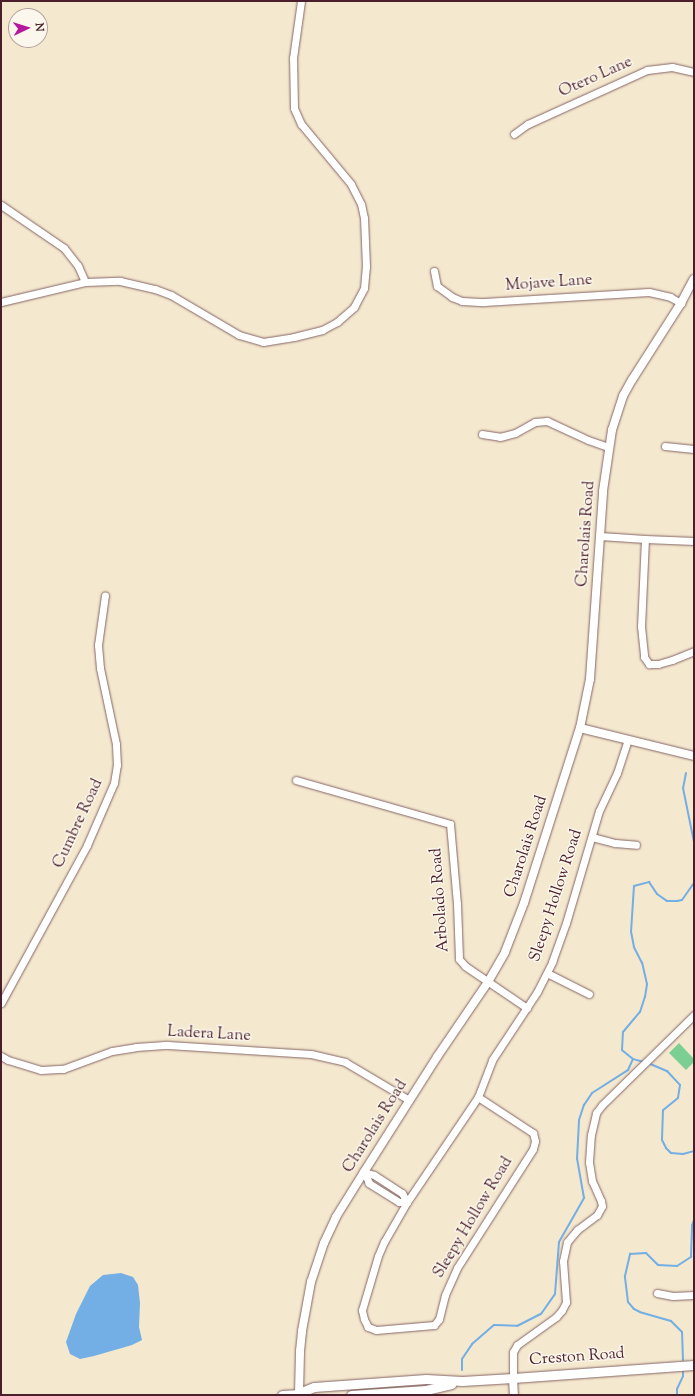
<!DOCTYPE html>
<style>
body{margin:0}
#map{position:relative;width:695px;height:1396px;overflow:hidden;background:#f4e8cf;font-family:"Sorts Mill Goudy",serif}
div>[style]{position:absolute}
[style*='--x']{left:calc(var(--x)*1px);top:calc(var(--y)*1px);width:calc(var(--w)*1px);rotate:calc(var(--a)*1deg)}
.green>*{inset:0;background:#7ccf92}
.water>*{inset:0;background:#73aee4}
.stream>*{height:2px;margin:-1px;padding:0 1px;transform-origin:1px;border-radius:1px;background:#73aee4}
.roads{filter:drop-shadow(0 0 1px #866564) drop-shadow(0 0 1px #866564)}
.minor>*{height:7px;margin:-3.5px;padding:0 3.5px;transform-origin:3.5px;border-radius:3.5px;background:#fff}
.tertiary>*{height:8px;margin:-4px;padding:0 4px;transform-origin:4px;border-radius:4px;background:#fff}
.secondary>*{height:9px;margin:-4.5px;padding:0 4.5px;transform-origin:4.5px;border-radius:4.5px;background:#fff}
span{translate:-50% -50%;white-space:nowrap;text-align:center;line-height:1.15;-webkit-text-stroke:3px #fbf7ec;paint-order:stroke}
.street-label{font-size:16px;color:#4a1f2b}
.frame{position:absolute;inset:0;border:2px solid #4a1f2b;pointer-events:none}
.north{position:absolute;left:8px;top:8px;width:40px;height:40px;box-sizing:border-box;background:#fbf7ec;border:1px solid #b4a19f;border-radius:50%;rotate:86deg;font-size:11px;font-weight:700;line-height:16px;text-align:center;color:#4a1f2b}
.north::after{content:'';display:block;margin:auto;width:14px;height:18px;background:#b5179e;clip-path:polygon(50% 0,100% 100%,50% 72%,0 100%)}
</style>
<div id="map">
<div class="green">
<i style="clip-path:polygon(679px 1043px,694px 1059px,694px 1062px,686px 1070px,669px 1053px)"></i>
</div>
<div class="water">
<i style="clip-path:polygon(121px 1273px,133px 1277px,138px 1285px,140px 1303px,139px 1327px,142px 1340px,132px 1345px,94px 1356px,80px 1359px,70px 1354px,66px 1342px,76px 1314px,90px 1286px,103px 1275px)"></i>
</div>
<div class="stream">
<i style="--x:686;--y:773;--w:15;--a:101"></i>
<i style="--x:683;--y:788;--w:55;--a:78.5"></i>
<i style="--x:644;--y:1062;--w:11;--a:-165"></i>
<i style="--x:633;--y:1059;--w:14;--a:-141"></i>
<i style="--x:622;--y:1050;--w:18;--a:-87"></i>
<i style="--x:623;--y:1032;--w:26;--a:-50"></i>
<i style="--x:640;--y:1012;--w:16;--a:-72"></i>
<i style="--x:645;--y:997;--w:13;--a:-81"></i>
<i style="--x:647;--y:984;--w:22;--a:-103"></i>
<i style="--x:642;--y:963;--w:18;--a:-117"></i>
<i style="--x:634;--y:947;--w:15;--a:-101"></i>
<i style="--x:631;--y:932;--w:46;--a:-86.3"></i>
<i style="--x:634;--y:886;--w:16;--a:-15"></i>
<i style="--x:649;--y:882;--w:14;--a:56"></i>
<i style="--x:657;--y:894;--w:12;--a:35"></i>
<i style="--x:667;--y:901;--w:10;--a:0"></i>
<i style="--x:677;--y:901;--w:5;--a:-11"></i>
<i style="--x:682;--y:900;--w:21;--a:-55"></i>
<i style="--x:648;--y:1063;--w:21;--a:23"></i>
<i style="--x:667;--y:1071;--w:19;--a:47"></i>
<i style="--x:680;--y:1085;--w:13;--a:99"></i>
<i style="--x:678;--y:1098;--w:19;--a:141"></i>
<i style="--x:663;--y:1110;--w:30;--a:92"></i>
<i style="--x:662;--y:1140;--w:9;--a:63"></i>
<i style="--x:666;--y:1148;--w:7;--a:45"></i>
<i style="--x:671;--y:1153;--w:12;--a:5"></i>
<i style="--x:683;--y:1154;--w:11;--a:-15"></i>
<i style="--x:683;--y:1360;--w:28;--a:-92"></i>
<i style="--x:682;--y:1332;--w:16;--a:-135"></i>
<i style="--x:671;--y:1321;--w:32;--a:-164"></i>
<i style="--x:640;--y:1312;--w:7;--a:-153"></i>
<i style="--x:634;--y:1309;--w:9;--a:-131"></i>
<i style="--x:628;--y:1302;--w:26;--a:-97"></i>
<i style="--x:625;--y:1276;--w:23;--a:-77"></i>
<i style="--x:630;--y:1254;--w:16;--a:-4"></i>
<i style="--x:646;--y:1253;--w:17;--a:45"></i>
<i style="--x:658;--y:1265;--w:19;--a:3"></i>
<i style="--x:677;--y:1266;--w:17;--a:-33"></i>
<i style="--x:691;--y:1257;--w:32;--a:-88"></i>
<i style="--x:692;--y:1225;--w:5;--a:-68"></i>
<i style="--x:462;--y:1370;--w:11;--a:-90"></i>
<i style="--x:462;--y:1359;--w:18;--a:-56"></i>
<i style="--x:472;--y:1344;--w:29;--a:-41"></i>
<i style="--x:494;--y:1325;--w:23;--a:2"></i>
<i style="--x:517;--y:1326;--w:27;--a:-27"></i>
<i style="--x:541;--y:1314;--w:24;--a:-55"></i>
<i style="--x:555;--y:1294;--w:52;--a:-85.6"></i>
<i style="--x:559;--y:1242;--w:51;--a:-60.4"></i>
<i style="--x:584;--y:1198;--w:40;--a:-100"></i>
<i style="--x:577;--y:1159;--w:39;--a:-87"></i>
<i style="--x:579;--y:1120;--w:16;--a:-72"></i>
<i style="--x:584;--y:1105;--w:14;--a:-56"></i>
<i style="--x:592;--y:1093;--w:43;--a:-32.6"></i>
<i style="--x:628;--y:1070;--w:12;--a:-66"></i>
<i style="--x:677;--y:1395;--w:6;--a:-90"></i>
<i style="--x:677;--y:1389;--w:14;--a:-65"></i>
<i style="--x:683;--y:1376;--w:5;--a:-90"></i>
</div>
<div class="roads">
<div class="minor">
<i style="--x:514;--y:134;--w:17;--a:-36"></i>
<i style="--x:528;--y:124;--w:131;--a:-24.4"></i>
<i style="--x:647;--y:70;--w:25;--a:-7"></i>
<i style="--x:672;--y:67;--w:23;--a:13"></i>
<i style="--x:1;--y:205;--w:76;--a:34.3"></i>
<i style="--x:64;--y:248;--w:23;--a:52"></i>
<i style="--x:78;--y:266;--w:17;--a:66"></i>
<i style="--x:434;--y:271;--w:15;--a:79"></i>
<i style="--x:437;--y:286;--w:19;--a:36"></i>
<i style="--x:452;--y:297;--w:11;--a:22"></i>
<i style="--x:462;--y:301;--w:22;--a:3"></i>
<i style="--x:484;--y:302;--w:165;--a:-3.5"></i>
<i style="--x:649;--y:292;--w:22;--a:13"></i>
<i style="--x:670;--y:297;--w:13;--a:29"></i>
<i style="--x:1;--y:302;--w:86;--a:-13.4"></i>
<i style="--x:85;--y:282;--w:35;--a:-2"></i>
<i style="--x:120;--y:281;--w:36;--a:13"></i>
<i style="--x:155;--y:289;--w:17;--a:21"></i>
<i style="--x:171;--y:295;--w:79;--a:30.5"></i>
<i style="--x:239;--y:335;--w:25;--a:16"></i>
<i style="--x:263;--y:342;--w:31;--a:-9"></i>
<i style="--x:294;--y:337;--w:29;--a:-14"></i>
<i style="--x:322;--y:330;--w:17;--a:-28"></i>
<i style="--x:337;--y:322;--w:23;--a:-41"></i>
<i style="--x:354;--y:307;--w:21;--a:-62"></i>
<i style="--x:364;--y:288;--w:21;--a:-85"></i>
<i style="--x:366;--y:267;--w:49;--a:-92.3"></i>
<i style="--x:364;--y:218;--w:14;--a:-102"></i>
<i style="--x:361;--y:204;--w:22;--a:-117"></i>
<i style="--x:351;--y:184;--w:78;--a:-129.8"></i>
<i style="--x:301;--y:124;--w:17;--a:-114"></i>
<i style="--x:294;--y:108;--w:50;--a:-91.1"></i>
<i style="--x:293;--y:58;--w:58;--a:-82"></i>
<i style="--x:482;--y:434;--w:18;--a:9"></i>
<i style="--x:500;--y:437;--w:16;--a:-15"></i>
<i style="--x:515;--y:433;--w:23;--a:-29"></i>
<i style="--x:535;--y:422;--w:12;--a:-5"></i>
<i style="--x:547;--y:421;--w:45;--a:24.9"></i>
<i style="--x:588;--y:440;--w:21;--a:19"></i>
<i style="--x:665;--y:446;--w:29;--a:6"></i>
<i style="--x:600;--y:536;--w:45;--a:3.8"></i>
<i style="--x:694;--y:541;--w:49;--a:-177.7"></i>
<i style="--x:645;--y:539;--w:87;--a:92.6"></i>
<i style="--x:641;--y:626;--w:31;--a:84"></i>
<i style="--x:644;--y:657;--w:9;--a:54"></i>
<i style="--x:649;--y:664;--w:9;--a:0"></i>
<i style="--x:658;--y:664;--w:15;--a:-16"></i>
<i style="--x:672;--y:660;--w:24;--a:-22"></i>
<i style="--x:296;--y:780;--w:160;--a:15.9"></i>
<i style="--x:450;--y:824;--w:80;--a:85"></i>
<i style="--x:457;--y:904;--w:55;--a:87.9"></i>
<i style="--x:459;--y:959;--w:9;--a:49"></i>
<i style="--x:465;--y:966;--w:75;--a:34.1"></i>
<i style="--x:592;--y:837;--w:24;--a:15"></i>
<i style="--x:615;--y:843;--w:21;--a:5"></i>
<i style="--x:547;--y:973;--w:47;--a:26.6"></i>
<i style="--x:1;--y:1003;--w:180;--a:-61.4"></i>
<i style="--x:87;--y:845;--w:68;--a:-66.5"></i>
<i style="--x:114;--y:783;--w:18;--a:-81"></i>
<i style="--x:117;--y:765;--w:21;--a:-93"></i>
<i style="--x:116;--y:744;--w:78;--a:-101.9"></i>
<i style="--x:100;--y:668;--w:23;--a:-95"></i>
<i style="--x:98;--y:645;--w:50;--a:-82"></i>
<i style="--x:1;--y:1056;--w:8;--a:30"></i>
<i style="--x:8;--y:1060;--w:34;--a:17"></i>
<i style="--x:41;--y:1070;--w:22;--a:-3"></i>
<i style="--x:63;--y:1069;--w:52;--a:-20.2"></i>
<i style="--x:112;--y:1051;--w:24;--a:-9"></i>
<i style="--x:136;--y:1047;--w:32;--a:-4"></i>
<i style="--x:168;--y:1045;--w:143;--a:3.6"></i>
<i style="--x:311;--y:1054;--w:35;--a:13"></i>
<i style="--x:345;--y:1062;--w:74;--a:30.7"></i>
<i style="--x:478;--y:1097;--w:66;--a:33.2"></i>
<i style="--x:533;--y:1133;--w:8;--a:76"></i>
<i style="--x:535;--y:1141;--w:8;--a:104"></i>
<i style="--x:533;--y:1149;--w:141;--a:122.6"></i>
<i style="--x:457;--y:1268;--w:30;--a:114"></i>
<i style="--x:445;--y:1295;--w:25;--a:104"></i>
<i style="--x:439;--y:1319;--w:8;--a:130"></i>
<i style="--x:434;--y:1325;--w:58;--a:175.1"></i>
<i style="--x:376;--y:1330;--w:9;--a:-159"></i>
<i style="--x:368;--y:1327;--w:9;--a:-117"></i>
<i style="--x:364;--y:1319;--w:9;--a:-103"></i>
<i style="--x:362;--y:1310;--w:56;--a:-73.5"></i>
<i style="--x:378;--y:1256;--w:15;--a:-67"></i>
<i style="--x:384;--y:1242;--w:46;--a:-60.1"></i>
<i style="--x:407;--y:1202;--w:127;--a:-55.9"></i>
<i style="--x:478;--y:1097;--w:40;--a:-69"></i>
<i style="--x:492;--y:1060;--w:82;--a:-56.5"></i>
<i style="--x:537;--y:992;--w:34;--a:-63"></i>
<i style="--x:552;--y:962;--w:41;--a:-70.3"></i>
<i style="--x:566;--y:923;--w:117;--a:-73.6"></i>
<i style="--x:599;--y:811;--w:42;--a:-64.7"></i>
<i style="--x:617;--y:773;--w:35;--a:-72"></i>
<i style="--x:364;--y:1172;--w:10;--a:17"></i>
<i style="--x:374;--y:1175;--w:33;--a:33"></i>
<i style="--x:402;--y:1193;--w:10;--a:61"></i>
<i style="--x:407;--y:1202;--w:8;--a:180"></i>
<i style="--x:399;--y:1202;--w:36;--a:-148"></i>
<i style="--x:369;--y:1183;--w:12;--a:-114"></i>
<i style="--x:657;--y:1293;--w:16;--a:11"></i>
<i style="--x:673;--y:1296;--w:21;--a:-3"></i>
<i style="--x:513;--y:1378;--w:26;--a:-90"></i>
<i style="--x:513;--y:1352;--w:8;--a:-60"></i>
<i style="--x:517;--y:1345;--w:48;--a:-35.7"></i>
<i style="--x:556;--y:1317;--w:9;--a:-49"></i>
<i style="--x:562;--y:1310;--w:9;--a:-63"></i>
<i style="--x:566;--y:1302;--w:41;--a:-94.2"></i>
<i style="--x:563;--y:1261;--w:19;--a:-78"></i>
<i style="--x:567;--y:1242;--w:16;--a:-50"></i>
<i style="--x:577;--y:1230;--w:25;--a:-37"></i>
<i style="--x:597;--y:1215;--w:10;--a:-61"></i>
<i style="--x:602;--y:1206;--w:5;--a:-101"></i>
<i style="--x:601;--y:1201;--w:22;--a:-114"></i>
<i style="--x:592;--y:1181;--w:19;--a:-99"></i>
<i style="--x:589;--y:1162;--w:27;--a:-86"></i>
<i style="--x:591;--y:1135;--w:23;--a:-77"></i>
<i style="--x:596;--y:1113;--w:10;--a:-53"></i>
<i style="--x:602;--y:1105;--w:129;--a:-44.4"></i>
</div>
<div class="tertiary">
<i style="--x:580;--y:728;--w:117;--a:13.8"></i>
<i style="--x:513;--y:1378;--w:17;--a:87"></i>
<i style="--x:299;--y:1393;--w:42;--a:-88.6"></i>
<i style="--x:300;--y:1351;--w:20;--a:-84"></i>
<i style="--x:302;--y:1331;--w:50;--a:-79.6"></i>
<i style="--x:311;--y:1282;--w:41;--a:-71.6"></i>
<i style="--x:324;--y:1243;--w:29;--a:-65"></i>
<i style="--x:336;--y:1217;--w:53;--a:-58.1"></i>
<i style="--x:364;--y:1172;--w:136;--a:-57.6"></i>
<i style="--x:437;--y:1057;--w:91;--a:-55.8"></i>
<i style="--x:488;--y:982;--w:34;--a:-60"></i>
<i style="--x:505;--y:952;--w:53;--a:-68.8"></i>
<i style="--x:524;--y:903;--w:184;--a:-72.3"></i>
<i style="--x:580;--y:728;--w:50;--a:-78.5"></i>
<i style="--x:590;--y:679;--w:188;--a:-86"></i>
<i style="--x:603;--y:491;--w:62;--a:-81.6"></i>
<i style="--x:612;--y:430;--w:36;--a:-72"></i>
<i style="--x:623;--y:396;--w:18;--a:-61"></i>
<i style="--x:632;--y:380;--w:91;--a:-57.5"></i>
<i style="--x:681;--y:303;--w:27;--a:-62"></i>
</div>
<div class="secondary">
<i style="--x:299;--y:1393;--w:16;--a:-22"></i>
<i style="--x:314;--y:1387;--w:112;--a:-4.1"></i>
<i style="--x:426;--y:1379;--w:36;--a:3"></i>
<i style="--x:462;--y:1381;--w:51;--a:-3.4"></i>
<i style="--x:513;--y:1378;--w:181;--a:-4.1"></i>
<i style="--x:282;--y:1395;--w:22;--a:-3"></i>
<i style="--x:351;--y:1395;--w:75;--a:-3.8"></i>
<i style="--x:426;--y:1390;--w:26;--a:-13"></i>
</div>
</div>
<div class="street-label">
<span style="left:596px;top:78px;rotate:-24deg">Otero Lane</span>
<span style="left:549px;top:284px;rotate:-4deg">Mojave Lane</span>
<span style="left:587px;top:534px;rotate:-86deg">Charolais Road</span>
<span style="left:79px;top:824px;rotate:-65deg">Cumbre Road</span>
<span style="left:527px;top:847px;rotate:-72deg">Charolais Road</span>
<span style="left:557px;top:896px;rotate:-72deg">Sleepy Hollow Road</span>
<span style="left:441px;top:900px;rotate:-94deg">Arbolado Road</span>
<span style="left:209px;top:1035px;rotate:3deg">Ladera Lane</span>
<span style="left:376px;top:1127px;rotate:-58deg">Charolais Road</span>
<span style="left:474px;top:1218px;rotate:-59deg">Sleepy Hollow Road</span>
<span style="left:577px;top:1358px;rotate:-4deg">Creston Road</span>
</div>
<div class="frame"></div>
<div class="north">N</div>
</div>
